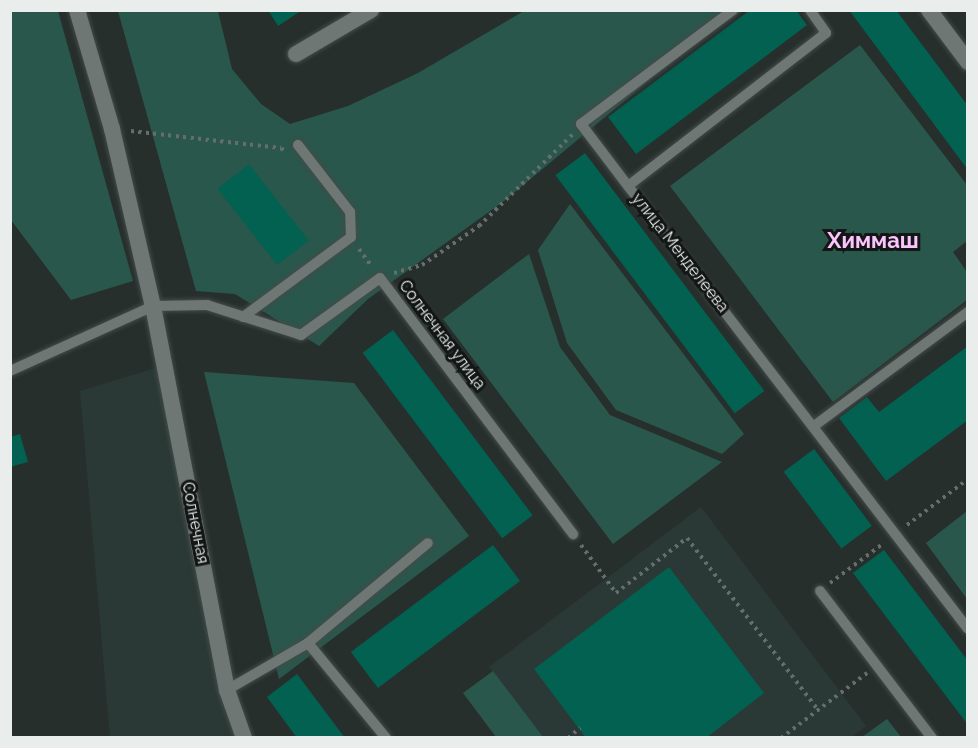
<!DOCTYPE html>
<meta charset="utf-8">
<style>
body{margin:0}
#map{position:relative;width:978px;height:748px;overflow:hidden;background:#272f2d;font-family:Raleway,sans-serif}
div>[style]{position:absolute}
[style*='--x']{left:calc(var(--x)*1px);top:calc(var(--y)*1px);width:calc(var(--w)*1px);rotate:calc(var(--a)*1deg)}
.built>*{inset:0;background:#2a3935}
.green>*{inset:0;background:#2a574c}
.building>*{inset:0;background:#026151;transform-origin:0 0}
.path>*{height:4px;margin-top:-2px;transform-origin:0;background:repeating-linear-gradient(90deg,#666d6b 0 3px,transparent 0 7.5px)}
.roads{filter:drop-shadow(0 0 2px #434b49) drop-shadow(0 0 2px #434b49)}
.service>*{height:10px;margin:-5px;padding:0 5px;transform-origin:5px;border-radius:5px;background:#6e7774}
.minor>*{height:16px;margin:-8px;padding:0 8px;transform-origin:8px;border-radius:8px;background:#6e7774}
span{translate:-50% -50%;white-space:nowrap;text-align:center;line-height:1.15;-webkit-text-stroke:6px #121615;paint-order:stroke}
.street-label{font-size:16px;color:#e9eeec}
.district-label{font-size:22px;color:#fcc3fd;font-weight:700}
.frame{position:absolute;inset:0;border:12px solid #e9eeec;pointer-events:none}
</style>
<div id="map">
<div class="built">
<i style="clip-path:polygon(159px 367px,242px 737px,110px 737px,80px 391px)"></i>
<i style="clip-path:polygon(701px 507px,866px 726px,851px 738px,542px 737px,489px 667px)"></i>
</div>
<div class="green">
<i style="clip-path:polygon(11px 10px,58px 11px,133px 281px,71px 300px,11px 220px)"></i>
<i style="clip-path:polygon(118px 11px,218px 11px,232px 69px,261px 104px,290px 124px,348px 106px,418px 73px,524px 11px,742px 11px,683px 52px,504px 201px,368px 299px,319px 346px,235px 294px,196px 291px)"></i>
<i style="clip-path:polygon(860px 45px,967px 185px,967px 241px,953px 252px,967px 272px,967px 300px,833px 402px,670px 186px)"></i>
<i style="clip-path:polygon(570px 204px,744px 434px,722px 454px,616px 410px,567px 343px,538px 250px)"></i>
<i style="clip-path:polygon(529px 254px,560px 347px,610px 415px,722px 462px,613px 544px,443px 319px)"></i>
<i style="clip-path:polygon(204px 372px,354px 383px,469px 536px,279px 679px)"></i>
<i style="clip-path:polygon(967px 511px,967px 599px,926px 543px)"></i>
<i style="clip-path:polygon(493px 671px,543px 737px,496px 737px,463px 693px)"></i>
<i style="clip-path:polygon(887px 719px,901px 737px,862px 737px)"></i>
</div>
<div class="building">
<i style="clip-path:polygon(268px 10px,298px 10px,299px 12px,278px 26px)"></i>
<i style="clip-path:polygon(750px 10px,796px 10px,807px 25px,636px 154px,608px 117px)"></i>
<i style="clip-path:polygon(849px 10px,896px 10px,968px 106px,968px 170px)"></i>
<i style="left:585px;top:153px;width:298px;height:37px;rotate:53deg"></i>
<i style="left:249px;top:164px;width:97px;height:40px;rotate:52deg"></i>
<i style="left:393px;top:330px;width:232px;height:38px;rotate:53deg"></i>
<i style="clip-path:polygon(968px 346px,968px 420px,886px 481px,839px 418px,867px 397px,879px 412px)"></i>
<i style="clip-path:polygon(20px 434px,28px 462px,10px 467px,10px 437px)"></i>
<i style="left:814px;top:449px;width:96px;height:38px;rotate:53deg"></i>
<i style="left:493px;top:545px;width:45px;height:178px;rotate:53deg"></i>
<i style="clip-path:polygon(884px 550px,968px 661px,968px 725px,853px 573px)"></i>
<i style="clip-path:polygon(669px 567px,764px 693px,706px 738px,586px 738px,534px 669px)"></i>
<i style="clip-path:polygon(297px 674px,345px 738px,297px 738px,267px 697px)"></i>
</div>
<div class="path">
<i style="--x:131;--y:131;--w:151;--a:6.5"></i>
<i style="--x:281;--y:148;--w:6;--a:45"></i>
<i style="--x:359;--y:249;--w:22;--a:54"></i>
<i style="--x:394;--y:273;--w:29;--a:-16"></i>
<i style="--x:422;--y:265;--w:69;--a:-34.4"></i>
<i style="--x:479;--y:226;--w:132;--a:-44.4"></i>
<i style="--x:907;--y:525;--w:76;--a:-37"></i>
<i style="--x:581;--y:545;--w:59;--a:53.9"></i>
<i style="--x:616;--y:593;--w:90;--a:-37.8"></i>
<i style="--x:687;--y:538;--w:216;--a:52.7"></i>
<i style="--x:830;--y:583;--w:67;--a:-36.5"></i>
<i style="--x:568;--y:738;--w:16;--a:-40"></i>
<i style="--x:781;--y:738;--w:108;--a:-37.1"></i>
</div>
<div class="roads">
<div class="service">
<i style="--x:810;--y:10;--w:28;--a:55"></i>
<i style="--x:826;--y:33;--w:250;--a:142.3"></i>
<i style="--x:628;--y:186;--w:558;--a:52.49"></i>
<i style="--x:628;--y:186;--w:78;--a:-127.2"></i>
<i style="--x:581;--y:124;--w:190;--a:-36.9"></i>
<i style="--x:243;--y:317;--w:134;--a:-36.5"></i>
<i style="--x:351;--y:237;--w:25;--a:-92"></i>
<i style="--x:350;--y:212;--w:85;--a:-127.8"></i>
<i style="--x:10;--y:371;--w:157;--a:-24.4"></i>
<i style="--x:153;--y:306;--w:54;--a:-1.1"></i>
<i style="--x:207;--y:305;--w:99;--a:17.7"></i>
<i style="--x:301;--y:335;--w:97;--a:-35.8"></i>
<i style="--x:380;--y:278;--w:321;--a:53"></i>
<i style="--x:814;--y:426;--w:192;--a:-36.5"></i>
<i style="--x:820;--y:591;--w:185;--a:52.7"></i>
<i style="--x:308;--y:643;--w:123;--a:50.6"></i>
<i style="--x:227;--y:690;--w:94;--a:-30.1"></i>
<i style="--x:308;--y:643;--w:156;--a:-39.8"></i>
</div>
<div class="minor">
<i style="--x:77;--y:10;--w:124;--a:73.6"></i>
<i style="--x:112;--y:129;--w:182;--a:77"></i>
<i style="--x:153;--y:306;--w:391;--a:79.1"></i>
<i style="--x:227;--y:690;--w:51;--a:70.5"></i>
<i style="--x:929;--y:10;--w:65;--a:53.1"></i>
<i style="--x:296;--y:54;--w:87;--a:-30.4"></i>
</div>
</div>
<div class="street-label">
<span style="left:680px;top:253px;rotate:52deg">улица Менделеева</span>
<span style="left:442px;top:335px;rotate:53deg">Солнечная улица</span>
<span style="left:195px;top:523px;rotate:79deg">Солнечная</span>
</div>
<div class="district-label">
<span style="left:873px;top:241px">Химмаш</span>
</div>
<div class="frame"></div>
</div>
